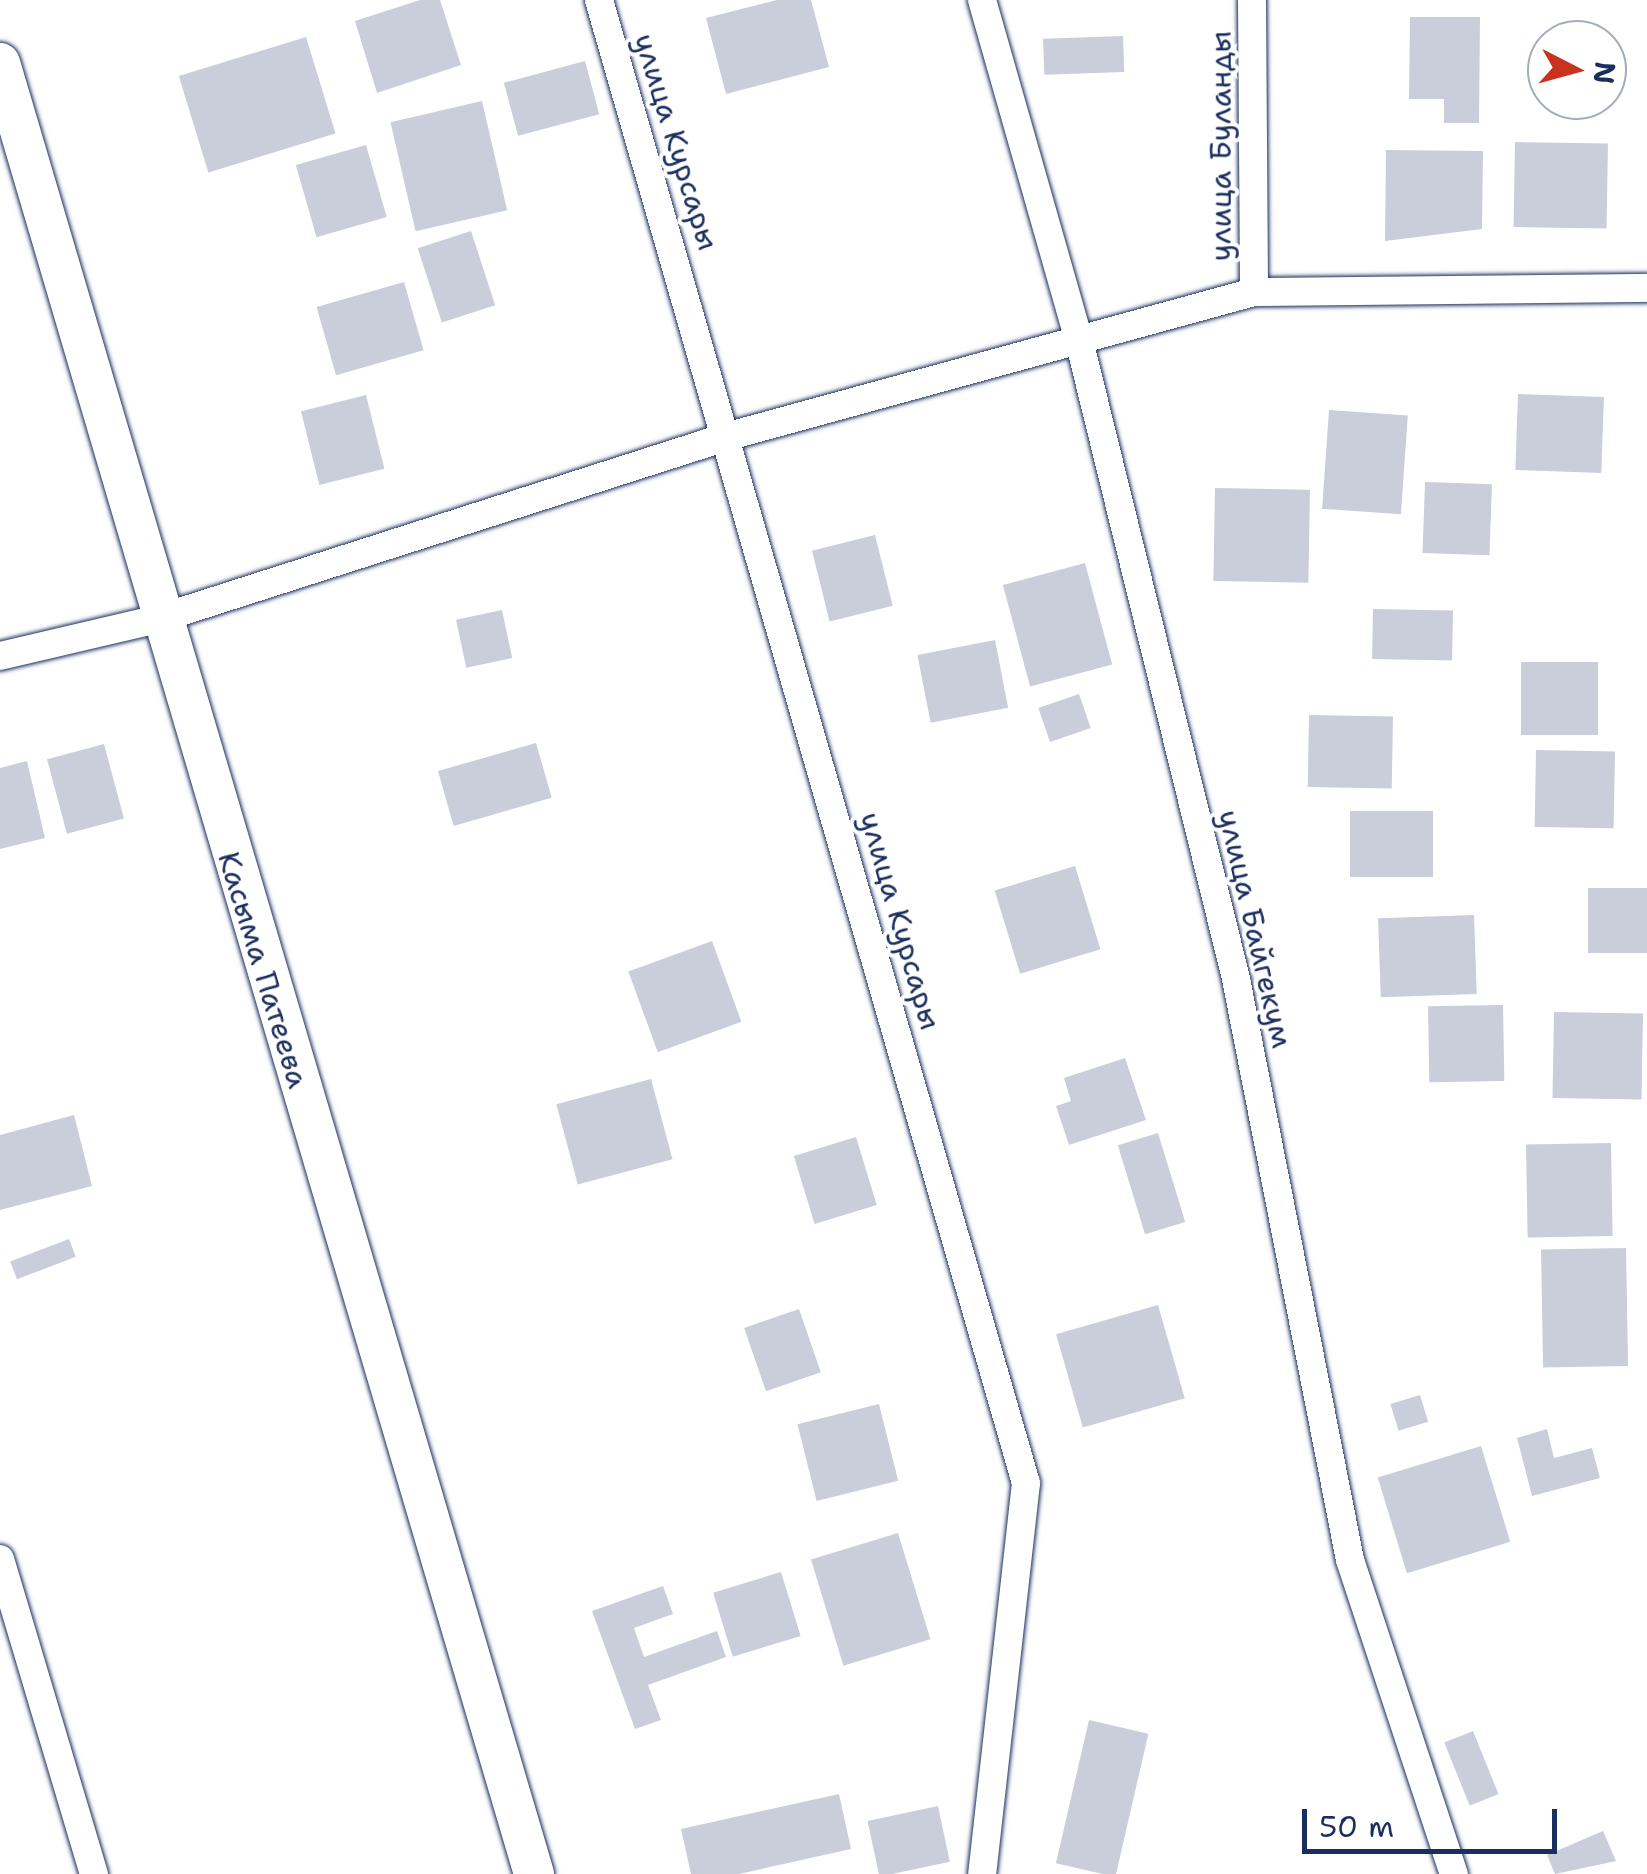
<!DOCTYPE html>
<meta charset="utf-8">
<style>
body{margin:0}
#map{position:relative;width:1647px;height:1874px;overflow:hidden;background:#fff;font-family:"Shantell Sans",sans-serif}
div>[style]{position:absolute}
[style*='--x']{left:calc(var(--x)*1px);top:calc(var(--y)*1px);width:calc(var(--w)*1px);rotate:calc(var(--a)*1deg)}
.building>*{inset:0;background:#caceda;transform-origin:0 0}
.roads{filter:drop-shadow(0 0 2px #1b2f5e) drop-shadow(0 0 2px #1b2f5e)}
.minor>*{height:28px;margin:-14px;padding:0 14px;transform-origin:14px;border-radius:14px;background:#fff}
.secondary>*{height:40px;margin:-20px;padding:0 20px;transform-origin:20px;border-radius:20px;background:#fff}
span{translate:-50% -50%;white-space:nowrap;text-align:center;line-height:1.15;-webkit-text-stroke:8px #fff;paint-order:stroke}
.street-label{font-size:30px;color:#1b2f5e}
.north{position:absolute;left:1527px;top:20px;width:100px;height:100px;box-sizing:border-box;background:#fff;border:2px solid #a4acbf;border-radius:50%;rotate:96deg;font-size:28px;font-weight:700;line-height:40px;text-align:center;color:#1b2f5e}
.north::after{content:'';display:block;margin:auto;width:35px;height:45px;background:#c8321e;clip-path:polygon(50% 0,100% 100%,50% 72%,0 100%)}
.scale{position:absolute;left:1302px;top:1809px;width:255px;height:45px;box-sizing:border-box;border:5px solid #1b2f5e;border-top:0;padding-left:12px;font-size:30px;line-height:35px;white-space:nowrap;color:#1b2f5e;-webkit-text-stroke:8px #fff;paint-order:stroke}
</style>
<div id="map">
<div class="building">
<i style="clip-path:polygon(420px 0,440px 0,461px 65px,377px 93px,355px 21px)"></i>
<i style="clip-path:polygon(777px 0,811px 0,829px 67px,726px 94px,706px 18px)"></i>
<i style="clip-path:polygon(1410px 17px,1480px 17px,1479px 123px,1444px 123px,1444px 99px,1409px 99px)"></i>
<i style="left:1123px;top:36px;width:36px;height:80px;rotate:88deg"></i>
<i style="left:306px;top:37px;width:101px;height:133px;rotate:73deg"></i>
<i style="left:585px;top:61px;width:55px;height:84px;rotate:75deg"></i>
<i style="left:482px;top:101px;width:112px;height:94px;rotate:77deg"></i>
<i style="left:1515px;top:142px;width:93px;height:85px;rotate:1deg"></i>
<i style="left:366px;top:145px;width:75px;height:73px;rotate:74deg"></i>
<i style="clip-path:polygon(1386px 150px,1483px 151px,1482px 229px,1385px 241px)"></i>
<i style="left:471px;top:231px;width:78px;height:56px;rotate:72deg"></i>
<i style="left:404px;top:282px;width:71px;height:91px;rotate:74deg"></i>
<i style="left:1518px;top:394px;width:86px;height:76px;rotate:2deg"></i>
<i style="left:366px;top:395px;width:76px;height:67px;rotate:76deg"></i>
<i style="left:1329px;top:410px;width:79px;height:99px;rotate:4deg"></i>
<i style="left:1425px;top:482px;width:67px;height:71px;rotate:2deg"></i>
<i style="left:1215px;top:488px;width:95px;height:93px;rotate:1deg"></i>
<i style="left:875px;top:535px;width:73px;height:65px;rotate:76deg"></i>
<i style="left:1085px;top:563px;width:105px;height:85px;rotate:75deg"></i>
<i style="left:1373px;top:609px;width:80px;height:50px;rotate:1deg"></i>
<i style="left:502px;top:610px;width:49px;height:47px;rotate:78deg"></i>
<i style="left:995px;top:640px;width:69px;height:79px;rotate:79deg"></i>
<i style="left:1521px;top:662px;width:77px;height:73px"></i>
<i style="left:1079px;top:694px;width:36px;height:43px;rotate:71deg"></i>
<i style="left:1309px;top:715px;width:84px;height:72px;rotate:1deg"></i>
<i style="left:536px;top:743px;width:57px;height:102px;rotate:74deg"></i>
<i style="left:104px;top:744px;width:77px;height:59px;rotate:75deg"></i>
<i style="left:1536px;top:750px;width:79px;height:77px;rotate:1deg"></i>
<i style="clip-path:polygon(27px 761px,45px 838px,0 849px,0 768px)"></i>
<i style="left:1350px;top:811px;width:83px;height:66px"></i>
<i style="left:1075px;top:866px;width:87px;height:84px;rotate:73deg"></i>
<i style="left:1647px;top:888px;width:65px;height:59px;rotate:90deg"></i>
<i style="left:1474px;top:915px;width:79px;height:96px;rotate:88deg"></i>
<i style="left:712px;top:941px;width:86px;height:89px;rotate:70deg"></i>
<i style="left:1503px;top:1005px;width:76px;height:75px;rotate:89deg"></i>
<i style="left:1554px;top:1012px;width:89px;height:86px;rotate:1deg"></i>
<i style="clip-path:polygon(1125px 1058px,1146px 1120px,1069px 1145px,1056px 1106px,1071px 1101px,1064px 1078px)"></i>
<i style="left:651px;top:1079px;width:83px;height:98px;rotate:75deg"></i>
<i style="clip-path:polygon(74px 1115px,92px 1186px,0 1210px,0 1135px)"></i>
<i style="left:1158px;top:1133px;width:93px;height:42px;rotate:73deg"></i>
<i style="left:856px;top:1137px;width:71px;height:65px;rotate:73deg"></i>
<i style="left:1611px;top:1143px;width:93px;height:85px;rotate:89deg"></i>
<i style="left:69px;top:1239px;width:19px;height:63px;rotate:69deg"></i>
<i style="left:1626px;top:1248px;width:118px;height:85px;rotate:89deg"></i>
<i style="left:1158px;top:1305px;width:97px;height:106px;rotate:74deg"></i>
<i style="left:799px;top:1309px;width:67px;height:58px;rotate:71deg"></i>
<i style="left:1420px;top:1395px;width:28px;height:31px;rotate:73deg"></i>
<i style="left:879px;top:1404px;width:79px;height:84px;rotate:76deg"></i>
<i style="clip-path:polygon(1547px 1429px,1554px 1458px,1592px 1448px,1600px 1478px,1532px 1496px,1517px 1438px)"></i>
<i style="left:1481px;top:1446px;width:100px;height:108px;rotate:73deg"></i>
<i style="left:898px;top:1533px;width:111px;height:91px;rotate:73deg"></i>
<i style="left:781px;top:1572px;width:67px;height:71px;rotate:73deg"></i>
<i style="clip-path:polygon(663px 1586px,673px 1614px,634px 1628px,644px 1657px,717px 1631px,726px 1657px,648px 1685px,661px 1720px,635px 1729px,592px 1611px)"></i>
<i style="left:1089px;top:1720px;width:61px;height:147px;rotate:13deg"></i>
<i style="left:1473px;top:1731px;width:68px;height:31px;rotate:68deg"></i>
<i style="clip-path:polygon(839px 1794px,851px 1849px,739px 1874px,691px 1874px,681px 1829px)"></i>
<i style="left:938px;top:1806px;width:57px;height:72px;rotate:78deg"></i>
<i style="clip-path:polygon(1603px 1831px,1616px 1861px,1555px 1874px,1547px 1855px)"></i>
</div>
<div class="roads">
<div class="minor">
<i style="--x:599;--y:0;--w:1543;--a:73.94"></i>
<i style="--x:1026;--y:1483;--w:393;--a:96.4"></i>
<i style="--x:982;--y:0;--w:349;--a:74.1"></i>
<i style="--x:1078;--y:336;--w:662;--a:76.19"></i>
<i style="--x:1236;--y:979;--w:592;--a:78.9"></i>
<i style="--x:1350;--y:1560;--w:331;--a:71.7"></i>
<i style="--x:1252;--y:0;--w:292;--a:89.6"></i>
<i style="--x:0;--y:656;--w:162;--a:-13.2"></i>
<i style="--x:158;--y:619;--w:600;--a:-17.77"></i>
<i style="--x:729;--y:436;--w:544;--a:-15.34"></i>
<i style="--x:1254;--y:292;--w:393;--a:-0.6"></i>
<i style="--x:0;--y:1559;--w:329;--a:73.4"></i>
</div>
<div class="secondary">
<i style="--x:0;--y:63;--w:1888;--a:73.57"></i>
</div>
</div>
<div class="street-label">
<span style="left:676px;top:142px;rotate:73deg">улица Курсары</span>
<span style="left:1221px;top:146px;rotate:-90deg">улица Буланды</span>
<span style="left:900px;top:921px;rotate:74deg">улица Курсары</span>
<span style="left:1255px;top:929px;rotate:77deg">улица Байгекум</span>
<span style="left:263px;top:970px;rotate:73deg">Касыма Патеева</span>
</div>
<div class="north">N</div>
<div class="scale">50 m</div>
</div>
